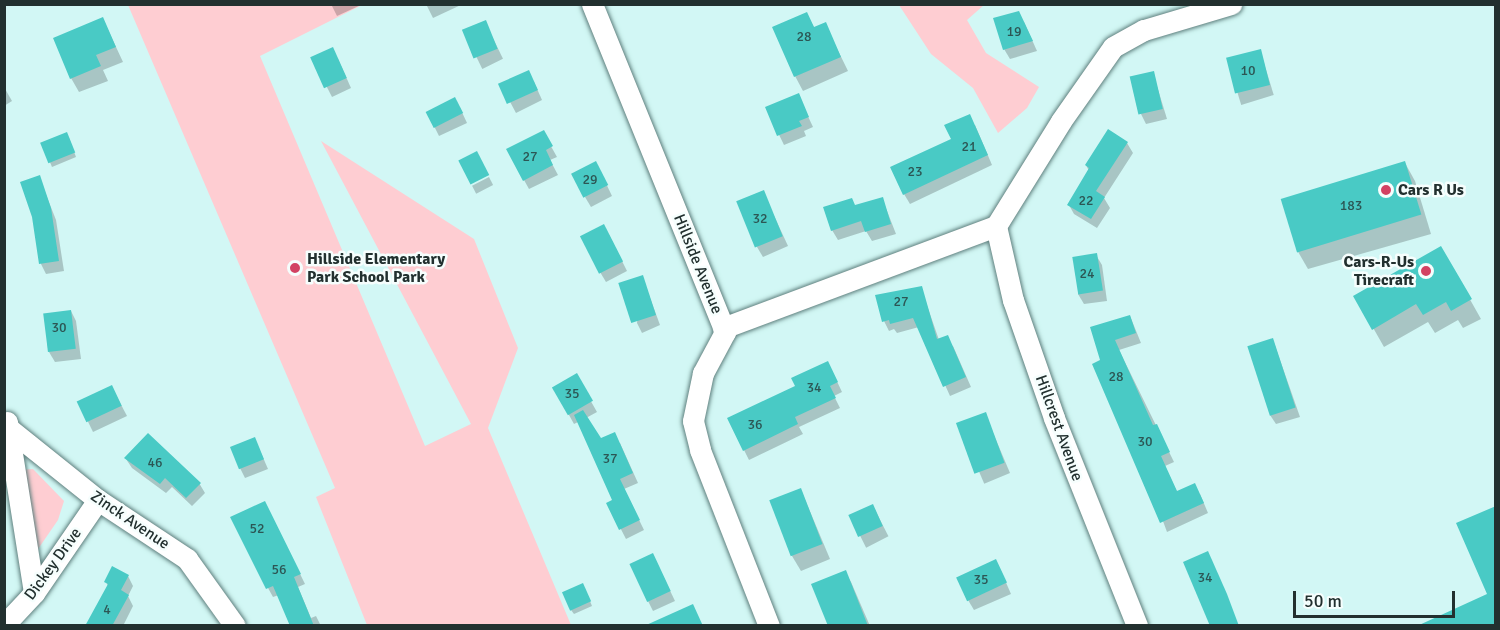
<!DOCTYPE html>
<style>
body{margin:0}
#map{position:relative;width:1500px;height:630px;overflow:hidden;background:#d2f7f5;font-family:Signika,sans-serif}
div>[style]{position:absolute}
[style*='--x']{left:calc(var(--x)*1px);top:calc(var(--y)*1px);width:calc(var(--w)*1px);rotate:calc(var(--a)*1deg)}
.green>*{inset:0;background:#fecdd2}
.shadow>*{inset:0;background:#0003;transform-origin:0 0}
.building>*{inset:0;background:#49cac5;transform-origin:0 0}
.roads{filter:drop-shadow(0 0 2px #5f807e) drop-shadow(0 0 2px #5f807e)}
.street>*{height:21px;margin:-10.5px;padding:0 10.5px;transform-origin:10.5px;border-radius:10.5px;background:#fff}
.dots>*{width:16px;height:16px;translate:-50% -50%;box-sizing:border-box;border:3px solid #f6fefd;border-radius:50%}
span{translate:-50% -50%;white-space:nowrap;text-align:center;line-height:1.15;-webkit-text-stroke:5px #f6fefd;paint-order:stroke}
.number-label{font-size:14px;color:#2c5654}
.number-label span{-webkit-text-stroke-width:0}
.poi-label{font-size:16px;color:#22302f;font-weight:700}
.left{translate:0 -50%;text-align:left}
.right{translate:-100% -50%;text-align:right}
.street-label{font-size:16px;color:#22302f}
.frame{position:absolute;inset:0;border:6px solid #22302f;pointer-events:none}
.scale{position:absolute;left:1293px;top:591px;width:162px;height:27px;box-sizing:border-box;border:3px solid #22302f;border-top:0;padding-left:8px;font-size:18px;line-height:21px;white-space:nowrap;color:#22302f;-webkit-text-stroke:4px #f6fefd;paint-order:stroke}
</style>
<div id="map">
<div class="green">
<i style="clip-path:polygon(128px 5px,362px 5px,260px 56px,425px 446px,471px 424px,321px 141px,474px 239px,518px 348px,488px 428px,571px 625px,367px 625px,316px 497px,335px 488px)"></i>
<i style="clip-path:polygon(899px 5px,984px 5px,967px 20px,986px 53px,1039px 87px,1027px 108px,998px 133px,973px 88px,931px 54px)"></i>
<i style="clip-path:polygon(33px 469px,64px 501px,58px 520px,36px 552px,17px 470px)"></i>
</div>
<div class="shadow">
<i style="clip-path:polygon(331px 4px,363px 4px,337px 16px)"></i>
<i style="clip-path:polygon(426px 4px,463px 4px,433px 18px)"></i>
<i style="clip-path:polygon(806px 13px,815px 29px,825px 24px,848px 71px,803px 91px,795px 76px)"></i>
<i style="clip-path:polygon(103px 19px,123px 62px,103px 70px,108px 81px,79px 92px,71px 78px)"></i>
<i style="left:485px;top:22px;width:41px;height:23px;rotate:64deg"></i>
<i style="clip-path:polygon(1024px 22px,1037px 51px,1010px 59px,1004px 49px)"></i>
<i style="left:1260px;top:50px;width:47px;height:34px;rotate:73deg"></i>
<i style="clip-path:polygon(312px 58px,338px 59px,351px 88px,332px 97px)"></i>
<i style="clip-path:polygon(1153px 73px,1167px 119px,1146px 124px,1141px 114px)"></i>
<i style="clip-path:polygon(534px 82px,542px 100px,516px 113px,501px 85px)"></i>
<i style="clip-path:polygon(4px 87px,12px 101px,4px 106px)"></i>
<i style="clip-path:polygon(798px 95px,813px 127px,804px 131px,806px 136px,784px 145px,766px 108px)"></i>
<i style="clip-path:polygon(460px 108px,467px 123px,439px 136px,427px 112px)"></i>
<i style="clip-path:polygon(975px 125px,992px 165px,910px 204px,904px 194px,953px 139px)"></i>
<i style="clip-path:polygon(543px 132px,557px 157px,550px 160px,558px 175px,529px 189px,524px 180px)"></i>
<i style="clip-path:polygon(69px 138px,76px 157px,52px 167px,42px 143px)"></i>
<i style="clip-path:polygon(1127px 143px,1133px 153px,1104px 198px,1110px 208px,1097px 228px,1074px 214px,1069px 205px,1089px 171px,1086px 165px)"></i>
<i style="clip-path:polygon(1405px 163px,1415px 181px,1431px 234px,1308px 269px,1297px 250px)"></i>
<i style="clip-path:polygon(601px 173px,612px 196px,591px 207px,585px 197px)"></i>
<i style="clip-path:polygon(39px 177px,56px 220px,64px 271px,46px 274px,41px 264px,33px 217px)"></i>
<i style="left:489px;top:177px;width:9px;height:19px;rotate:63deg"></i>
<i style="clip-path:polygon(763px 192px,788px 246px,763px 257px,757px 247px)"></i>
<i style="clip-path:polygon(882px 198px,896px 234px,872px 241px,866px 231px,838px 240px,832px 230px,856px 207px)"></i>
<i style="clip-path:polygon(609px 235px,627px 271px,606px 282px,600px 272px)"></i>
<i style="clip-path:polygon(1441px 248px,1481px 319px,1463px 328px,1458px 320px,1435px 333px,1428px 322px,1384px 347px,1355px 296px)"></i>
<i style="clip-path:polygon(1096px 255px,1102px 265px,1107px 301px,1084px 304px,1078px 294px)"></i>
<i style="clip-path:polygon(642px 276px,660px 325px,642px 333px,637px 323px)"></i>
<i style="clip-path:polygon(921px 288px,939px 340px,953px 346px,971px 387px,950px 396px,919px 327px,897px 333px,894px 329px,889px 331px,884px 321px)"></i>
<i style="clip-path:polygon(71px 311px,76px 321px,81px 359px,55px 362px,49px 352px,44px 315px)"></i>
<i style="clip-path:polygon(1130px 316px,1141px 343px,1119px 350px,1174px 462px,1165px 466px,1177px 492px,1200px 494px,1208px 513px,1167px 532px,1092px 328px)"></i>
<i style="clip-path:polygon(1273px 340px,1300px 417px,1276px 424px,1270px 415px)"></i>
<i style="clip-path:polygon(833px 373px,842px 392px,834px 396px,840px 408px,799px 427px,803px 434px,749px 460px,744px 450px)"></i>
<i style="clip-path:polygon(576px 375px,597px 412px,586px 418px,600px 440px,620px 443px,638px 483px,624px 489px,644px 530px,626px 539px,608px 504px,614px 501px,578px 422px,574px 424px,554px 388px)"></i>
<i style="clip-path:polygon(117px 397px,127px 416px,93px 432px,79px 403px)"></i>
<i style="left:985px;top:414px;width:64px;height:28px;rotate:67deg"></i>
<i style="clip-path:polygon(255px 439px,268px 469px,245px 478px,240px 468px)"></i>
<i style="clip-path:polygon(126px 459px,199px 483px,205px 493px,192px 506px,172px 487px,166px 493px,132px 468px)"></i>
<i style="clip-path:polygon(801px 490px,830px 559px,801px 571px,792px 556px)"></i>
<i style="left:873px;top:506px;width:34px;height:25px;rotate:63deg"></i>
<i style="clip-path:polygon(270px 513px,305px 584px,298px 587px,311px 618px,316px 616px,321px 626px,291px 626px,279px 595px,273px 597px,268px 588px)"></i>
<i style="clip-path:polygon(653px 555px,675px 601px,653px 611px,648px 601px)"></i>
<i style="clip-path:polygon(1001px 571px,1011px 594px,974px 610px,968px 600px)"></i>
<i style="clip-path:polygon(845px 572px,851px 582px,870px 626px,840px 626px)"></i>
<i style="clip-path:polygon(128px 576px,133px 586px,128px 596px,133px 606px,123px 626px,87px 626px,108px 586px,106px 582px)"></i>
<i style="clip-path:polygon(585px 589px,592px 606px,574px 614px,571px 610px)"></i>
</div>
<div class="building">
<i style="clip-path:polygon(1019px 11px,1033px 41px,1003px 50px,993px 18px)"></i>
<i style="clip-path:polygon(807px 12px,814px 27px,826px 22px,841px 57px,794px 77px,772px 27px)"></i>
<i style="clip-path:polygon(103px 17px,116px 47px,96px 55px,101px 66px,70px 79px,53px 38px)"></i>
<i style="left:486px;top:20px;width:31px;height:26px;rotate:68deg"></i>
<i style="left:333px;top:47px;width:34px;height:25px;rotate:66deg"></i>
<i style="left:1261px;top:49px;width:37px;height:36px;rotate:76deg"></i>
<i style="left:529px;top:70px;width:22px;height:34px;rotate:66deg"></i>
<i style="left:1154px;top:71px;width:39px;height:25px;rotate:77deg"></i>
<i style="clip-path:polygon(799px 93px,809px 117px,799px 121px,802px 126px,777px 136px,765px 107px)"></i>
<i style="left:455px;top:97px;width:18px;height:33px;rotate:63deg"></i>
<i style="clip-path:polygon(970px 114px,988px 155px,903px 195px,890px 167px,951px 139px,944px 125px)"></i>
<i style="clip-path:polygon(1108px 129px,1128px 142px,1096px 191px,1105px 197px,1091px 219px,1067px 205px,1089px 168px,1085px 165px)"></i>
<i style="clip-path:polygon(544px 130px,553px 146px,546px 150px,553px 165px,523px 181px,506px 149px)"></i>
<i style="left:67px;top:132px;width:22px;height:29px;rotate:68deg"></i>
<i style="left:477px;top:151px;width:27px;height:21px;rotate:63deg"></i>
<i style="left:596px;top:161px;width:27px;height:28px;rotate:63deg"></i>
<i style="left:1405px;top:161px;width:56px;height:130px;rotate:73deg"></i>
<i style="clip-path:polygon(40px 175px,51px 208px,59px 261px,39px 264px,32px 217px,20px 182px)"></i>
<i style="left:764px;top:190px;width:50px;height:30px;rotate:68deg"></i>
<i style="clip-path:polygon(883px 197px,891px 224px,865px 232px,861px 221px,831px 231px,823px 207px,852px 198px,855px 205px)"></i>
<i style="left:604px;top:224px;width:42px;height:27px;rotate:63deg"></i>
<i style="clip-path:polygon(1441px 246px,1472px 299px,1451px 311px,1446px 302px,1423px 315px,1416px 304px,1372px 330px,1353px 296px)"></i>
<i style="left:1097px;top:253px;width:38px;height:25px;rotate:81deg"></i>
<i style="left:643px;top:275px;width:42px;height:26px;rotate:72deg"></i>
<i style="clip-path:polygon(922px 286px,937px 339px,948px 335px,966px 377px,943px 387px,913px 318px,890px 324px,889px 320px,882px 322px,875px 295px)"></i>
<i style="left:71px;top:310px;width:39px;height:28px;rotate:83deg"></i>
<i style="clip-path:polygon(1130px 315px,1136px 333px,1115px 340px,1153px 425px,1157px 424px,1170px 452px,1161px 456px,1177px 491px,1195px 483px,1204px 503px,1160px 523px,1092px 364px,1100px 360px,1090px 327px)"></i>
<i style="left:1273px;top:338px;width:73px;height:27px;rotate:72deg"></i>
<i style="clip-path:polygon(828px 361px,838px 382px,830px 386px,836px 398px,795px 417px,798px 424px,743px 451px,727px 418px,795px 386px,791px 378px)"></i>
<i style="left:577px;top:373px;width:32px;height:29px;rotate:60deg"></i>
<i style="left:112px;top:385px;width:23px;height:39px;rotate:65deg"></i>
<i style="clip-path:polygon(583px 410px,601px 438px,615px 432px,633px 473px,620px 479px,640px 520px,619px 530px,606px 503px,612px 500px,574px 415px)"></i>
<i style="left:986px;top:412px;width:54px;height:32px;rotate:70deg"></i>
<i style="clip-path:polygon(148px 433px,201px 483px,186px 498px,165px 478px,160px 484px,124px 458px)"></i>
<i style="left:255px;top:437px;width:24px;height:27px;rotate:68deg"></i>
<i style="left:801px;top:488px;width:60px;height:34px;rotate:69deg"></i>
<i style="clip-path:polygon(265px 501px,301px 574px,294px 577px,314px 626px,290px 626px,273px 586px,266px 589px,230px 517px)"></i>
<i style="left:873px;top:504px;width:24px;height:27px;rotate:66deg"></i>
<i style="clip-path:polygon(1496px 506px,1496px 626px,1417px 626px,1487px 594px,1456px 523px)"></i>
<i style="clip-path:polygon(1208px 551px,1227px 594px,1239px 626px,1210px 626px,1183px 562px)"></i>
<i style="left:653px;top:553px;width:42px;height:26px;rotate:65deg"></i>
<i style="left:996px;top:559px;width:26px;height:44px;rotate:65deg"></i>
<i style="clip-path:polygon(112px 566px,129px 575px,121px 590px,129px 595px,112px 626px,85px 626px,108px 584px,104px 582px)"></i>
<i style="clip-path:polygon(846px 570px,868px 626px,828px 626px,811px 584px)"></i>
<i style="left:583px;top:583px;width:20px;height:23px;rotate:66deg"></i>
<i style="clip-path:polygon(693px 604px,703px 626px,644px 626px)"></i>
</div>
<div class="roads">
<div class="street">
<i style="--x:592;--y:4;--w:354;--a:67.9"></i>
<i style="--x:725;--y:332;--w:47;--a:118.2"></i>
<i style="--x:703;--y:373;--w:49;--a:101.8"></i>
<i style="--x:693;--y:421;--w:30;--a:76"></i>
<i style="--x:700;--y:450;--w:189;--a:68.6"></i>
<i style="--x:996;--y:226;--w:76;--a:77.1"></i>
<i style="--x:1013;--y:300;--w:125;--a:70.8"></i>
<i style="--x:1054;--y:418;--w:224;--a:68.2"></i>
<i style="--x:723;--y:328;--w:291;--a:-20.5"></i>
<i style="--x:996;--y:226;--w:123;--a:-58.2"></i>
<i style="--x:1061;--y:121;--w:90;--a:-54.9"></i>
<i style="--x:1113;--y:47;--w:35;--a:-29"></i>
<i style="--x:1144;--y:30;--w:91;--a:-16.6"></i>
<i style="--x:7;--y:422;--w:173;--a:81"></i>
<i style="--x:8;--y:428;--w:115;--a:38.7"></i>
<i style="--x:98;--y:500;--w:107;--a:33.5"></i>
<i style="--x:187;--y:559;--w:82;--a:54.4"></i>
<i style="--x:4;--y:625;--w:44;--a:-46.8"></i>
<i style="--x:34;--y:593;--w:113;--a:-55.5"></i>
</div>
</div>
<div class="dots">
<i style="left:1386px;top:190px;background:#d24263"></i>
<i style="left:295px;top:268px;background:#d24263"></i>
<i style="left:1426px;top:271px;background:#d24263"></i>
</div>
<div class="number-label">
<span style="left:1014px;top:32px">19</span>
<span style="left:804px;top:37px">28</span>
<span style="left:1248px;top:71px">10</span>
<span style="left:969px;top:147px">21</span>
<span style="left:530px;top:157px">27</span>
<span style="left:915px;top:172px">23</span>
<span style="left:590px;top:180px">29</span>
<span style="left:1086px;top:201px">22</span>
<span style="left:1351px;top:206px">183</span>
<span style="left:760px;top:219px">32</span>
<span style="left:1087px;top:274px">24</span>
<span style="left:901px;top:302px">27</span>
<span style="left:59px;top:328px">30</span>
<span style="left:1116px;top:377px">28</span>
<span style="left:814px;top:388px">34</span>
<span style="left:572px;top:394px">35</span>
<span style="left:755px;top:425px">36</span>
<span style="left:1145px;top:442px">30</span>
<span style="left:610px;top:459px">37</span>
<span style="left:155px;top:463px">46</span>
<span style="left:257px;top:529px">52</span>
<span style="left:279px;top:570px">56</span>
<span style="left:1205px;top:578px">34</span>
<span style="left:981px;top:580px">35</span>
<span style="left:107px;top:610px">4</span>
</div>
<div class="poi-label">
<span class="left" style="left:1398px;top:190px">Cars R Us</span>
<span class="left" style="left:307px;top:268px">Hillside Elementary<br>Park School Park</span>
<span class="right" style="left:1414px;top:271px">Cars-R-Us<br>Tirecraft</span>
</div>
<div class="street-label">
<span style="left:698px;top:264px;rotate:68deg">Hillside Avenue</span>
<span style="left:1059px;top:428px;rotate:70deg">Hillcrest Avenue</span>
<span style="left:130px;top:520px;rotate:34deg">Zinck Avenue</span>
<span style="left:53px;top:564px;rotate:-54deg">Dickey Drive</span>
</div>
<div class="frame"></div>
<div class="scale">50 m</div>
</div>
